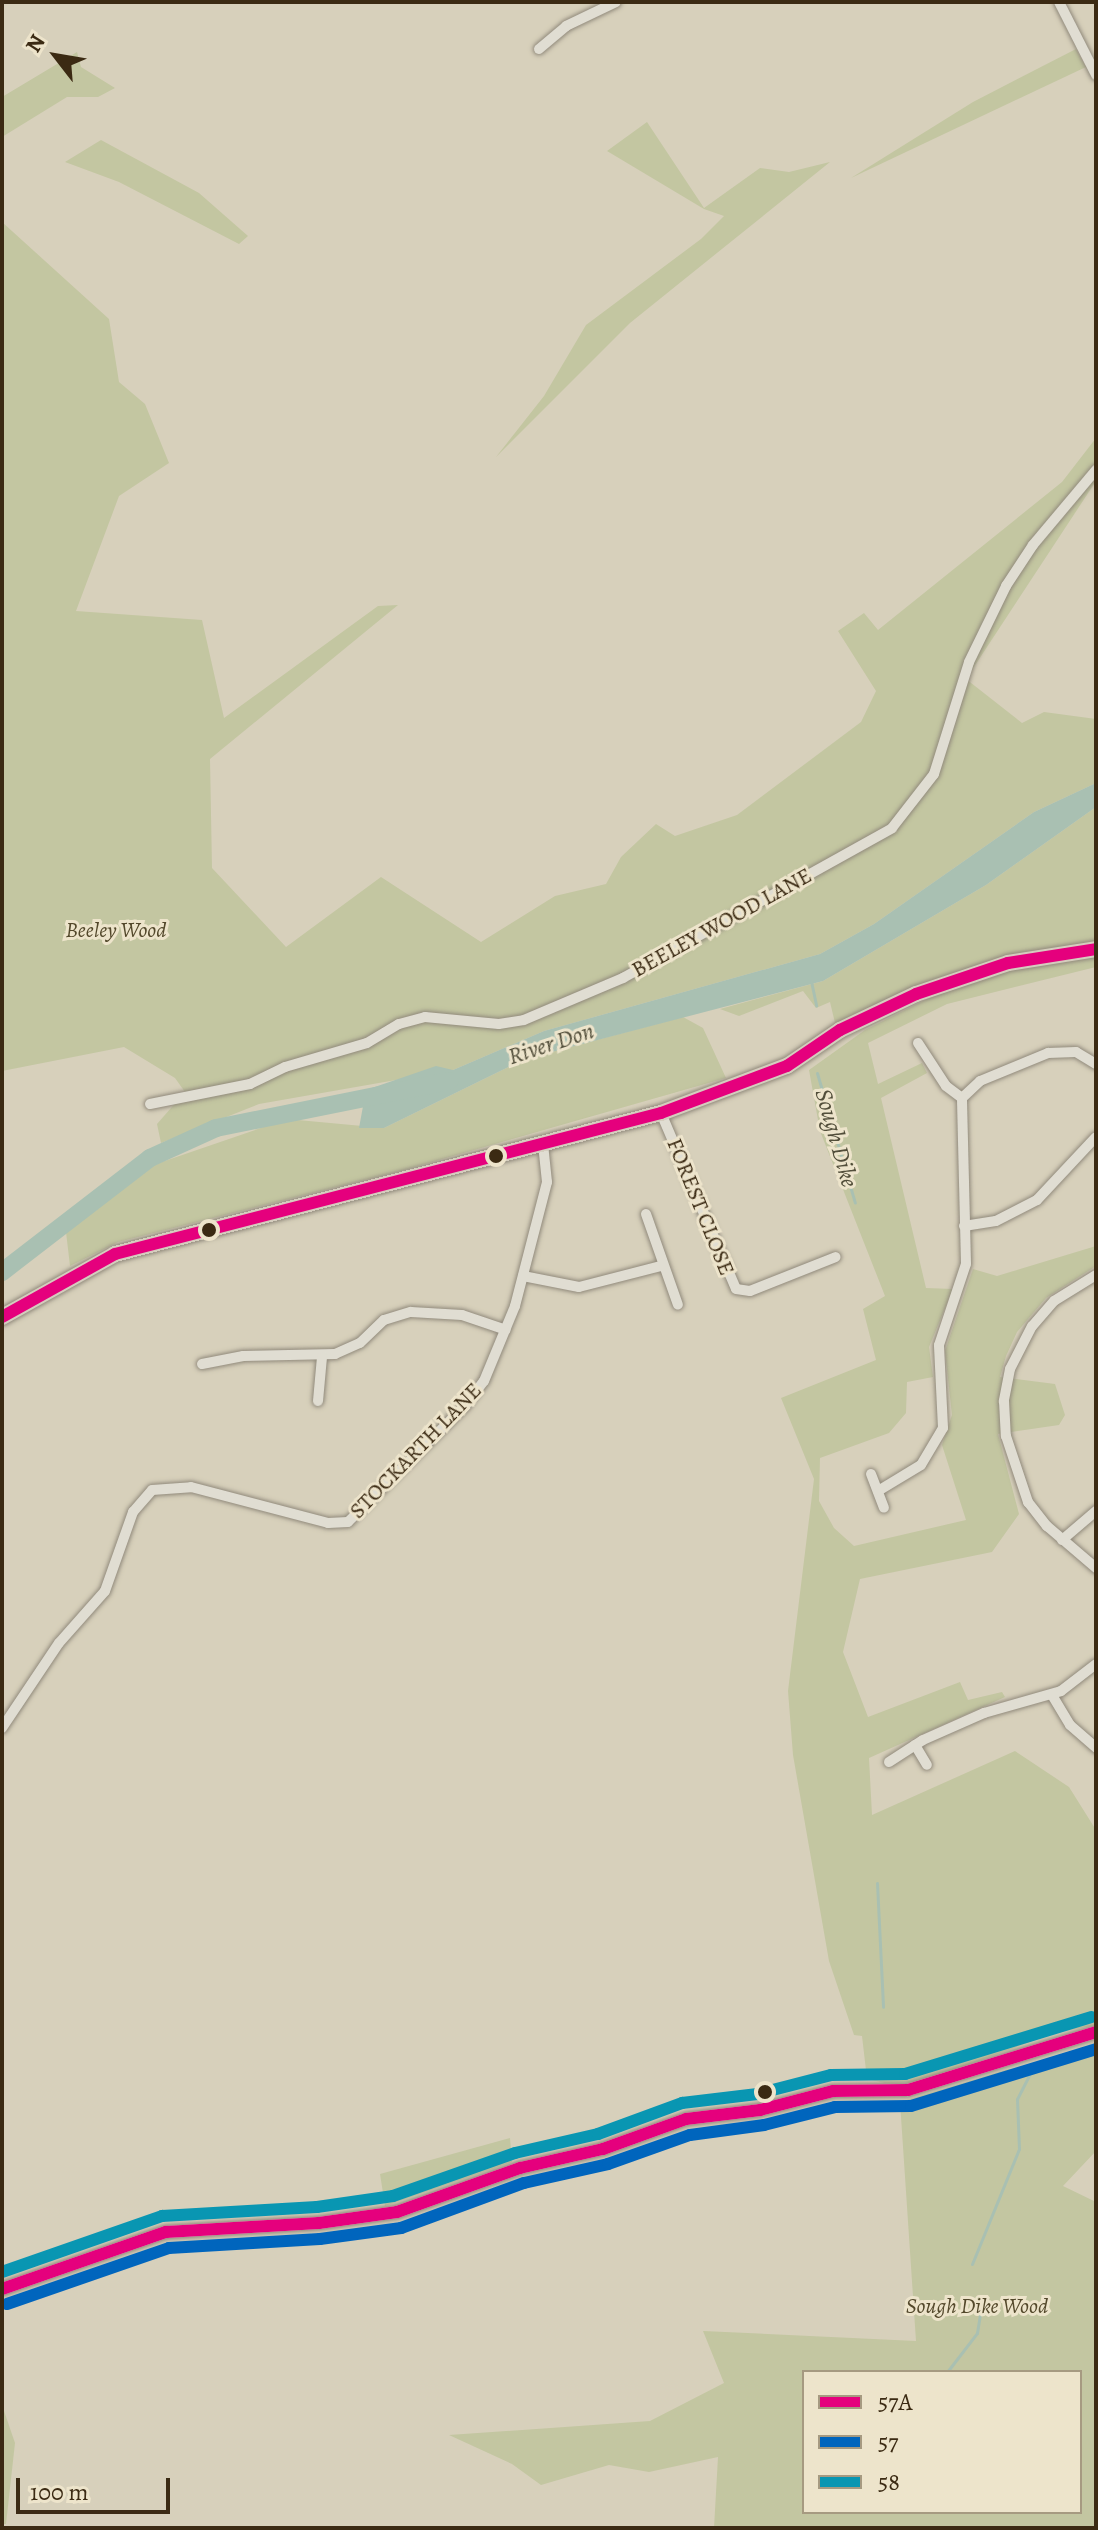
<!DOCTYPE html>
<style>
body{margin:0}
#map{position:relative;width:1098px;height:2530px;overflow:hidden;background:#d7d0bb;font-family:Alegreya,serif}
div>[style]{position:absolute}
[style*='--x']{left:calc(var(--x)*1px);top:calc(var(--y)*1px);width:calc(var(--w)*1px);rotate:calc(var(--a)*1deg)}
.green>*{inset:0;background:#c3c6a1}
.water>*{inset:0;background:#a9c0b2}
.stream>*{height:3px;margin:-1.5px;padding:0 1.5px;transform-origin:1.5px;border-radius:1.5px;background:#a9c0b2}
.river>*{height:18px;margin:-9px;padding:0 9px;transform-origin:9px;border-radius:9px;background:#a9c0b2}
.roads{filter:drop-shadow(0 0 2px #918a7c) drop-shadow(0 0 2px #918a7c)}
.minor>*{height:10px;margin:-5px;padding:0 5px;transform-origin:5px;border-radius:5px;background:#e0ddd2}
.tertiary>*{height:12px;margin:-6px;padding:0 6px;transform-origin:6px;border-radius:6px;background:#e0ddd2}
.primary>*{height:16px;margin:-8px;padding:0 8px;transform-origin:8px;border-radius:8px;background:#d5cdbe}
.bus-1>*{height:12px;margin:-6px;padding:0 6px;transform-origin:6px;border-radius:6px;background:#e5007d}
.bus-2>*{height:12px;margin:-6px;padding:0 6px;transform-origin:6px;border-radius:6px;background:#0065bd}
.bus-3>*{height:12px;margin:-6px;padding:0 6px;transform-origin:6px;border-radius:6px;background:#0996b2}
.dots>*{width:22px;height:22px;translate:-50% -50%;box-sizing:border-box;border:4px solid #ede4cb;border-radius:50%}
span{translate:-50% -50%;white-space:nowrap;text-align:center;line-height:1.15;-webkit-text-stroke:6px #ede4cb;paint-order:stroke}
.street-label{font-size:22px;color:#3b2a13}
.park-label{font-size:22px;color:#53482b;font-style:italic}
.water-label{font-size:24px;color:#524e3a;font-style:italic}
.frame{position:absolute;inset:0;border:4px solid #3b2a13;pointer-events:none}
.legend{position:absolute;left:802px;top:2370px;width:280px;height:144px;box-sizing:border-box;background:#ede4cb;border:2px solid #a69a81;margin:0;padding:10px 14px;list-style:none;font-size:24px;color:#3b2a13}
.legend li{display:flex;align-items:center;gap:16px;height:40px}
.legend b{width:40px;border:2px solid #a69a81}
.north{position:absolute;left:16px;top:16px;width:80px;height:80px;-webkit-text-stroke:6px #ede4cb;paint-order:stroke;rotate:301deg;font-size:22px;font-weight:700;line-height:32px;text-align:center;color:#3b2a13}
.north::after{content:'';display:block;margin:auto;width:28px;height:36px;background:#3b2a13;clip-path:polygon(50% 0,100% 100%,50% 72%,0 100%)}
.scale{position:absolute;left:16px;top:2478px;width:154px;height:36px;box-sizing:border-box;border:4px solid #3b2a13;border-top:0;padding-left:10px;font-size:24px;line-height:28px;white-space:nowrap;color:#3b2a13;-webkit-text-stroke:6px #ede4cb;paint-order:stroke}
</style>
<div id="map">
<div class="green">
<i style="clip-path:polygon(1076px 49px,1086px 67px,851px 178px,973px 102px)"></i>
<i style="clip-path:polygon(77px 52px,81px 67px,115px 88px,98px 97px,67px 97px,2px 137px,2px 97px)"></i>
<i style="clip-path:polygon(647px 122px,704px 208px,760px 168px,789px 172px,830px 162px,630px 323px,496px 457px,544px 396px,586px 325px,701px 239px,724px 216px,704px 209px,607px 151px)"></i>
<i style="clip-path:polygon(101px 140px,199px 193px,248px 236px,239px 244px,119px 182px,65px 162px)"></i>
<i style="clip-path:polygon(2px 222px,109px 319px,119px 382px,145px 404px,169px 463px,119px 496px,76px 611px,202px 620px,224px 718px,378px 606px,398px 605px,210px 759px,212px 868px,286px 947px,381px 877px,481px 942px,555px 896px,606px 884px,621px 857px,656px 824px,675px 836px,737px 815px,861px 722px,876px 691px,838px 631px,864px 613px,878px 630px,1062px 482px,1096px 438px,1096px 481px,966px 679px,1022px 723px,1044px 712px,1096px 719px,1096px 783px,1034px 812px,874px 924px,820px 954px,544px 1031px,453px 1070px,259px 1104px,161px 1143px,157px 1124px,185px 1092px,175px 1078px,124px 1047px,2px 1071px)"></i>
<i style="clip-path:polygon(1096px 807px,1096px 945px,1012px 955px,836px 1027px,830px 1002px,816px 1008px,803px 991px,739px 1016px,720px 1009px,823px 981px,986px 885px)"></i>
<i style="clip-path:polygon(1096px 956px,1096px 967px,947px 1004px,868px 1043px,878px 1084px,922px 1063px,927px 1073px,881px 1098px,926px 1288px,953px 1289px,929px 1347px,933px 1377px,907px 1382px,906px 1413px,889px 1433px,820px 1458px,819px 1501px,834px 1528px,854px 1546px,966px 1520px,942px 1445px,952px 1415px,945px 1351px,973px 1269px,997px 1276px,1096px 1246px,1096px 1266px,1046px 1298px,1017px 1332px,1006px 1356px,1000px 1377px,1055px 1384px,1065px 1415px,1059px 1425px,998px 1434px,1019px 1514px,992px 1552px,860px 1579px,843px 1652px,868px 1717px,960px 1682px,968px 1700px,1002px 1692px,1005px 1697px,869px 1758px,872px 1815px,1015px 1751px,1069px 1787px,1096px 1830px,1096px 2025px,1058px 2032px,919px 2082px,885px 2083px,867px 2079px,862px 2036px,854px 2035px,829px 1961px,793px 1755px,788px 1691px,814px 1479px,781px 1398px,876px 1360px,863px 1309px,885px 1296px,820px 1131px,809px 1070px,865px 1030px,937px 994px,1003px 972px)"></i>
<i style="clip-path:polygon(683px 1017px,703px 1028px,726px 1078px,404px 1170px,118px 1242px,70px 1266px,66px 1232px,156px 1164px,287px 1119px,384px 1128px,525px 1059px)"></i>
<i style="clip-path:polygon(evenodd,1096px 2052px,1096px 2151px,1063px 2186px,1096px 2202px,1096px 2528px,714px 2528px,718px 2457px,649px 2472px,609px 2465px,541px 2485px,512px 2464px,449px 2435px,650px 2421px,724px 2383px,703px 2331px,916px 2341px,900px 2102px,1009px 2069px,1025px 2071px,1096px 2052px,1080px 2372px,1080px 2512px,804px 2512px,804px 2372px,1080px 2372px)"></i>
<i style="clip-path:polygon(510px 2138px,512px 2162px,385px 2206px,380px 2174px)"></i>
<i style="clip-path:polygon(2px 2405px,15px 2443px,6px 2524px,2px 2524px)"></i>
</div>
<div class="water">
<i style="clip-path:polygon(1096px 783px,1096px 807px,986px 885px,823px 981px,525px 1059px,384px 1128px,359px 1128px,366px 1090px,436px 1066px,453px 1070px,544px 1031px,820px 954px,874px 924px,1034px 812px)"></i>
</div>
<div class="stream">
<i style="--x:811;--y:981;--w:25;--a:78"></i>
<i style="--x:817;--y:1073;--w:135;--a:73.7"></i>
<i style="--x:877;--y:1883;--w:124;--a:87.2"></i>
<i style="--x:972;--y:2264;--w:124;--a:-67.8"></i>
<i style="--x:1019;--y:2149;--w:50;--a:-92.3"></i>
<i style="--x:1017;--y:2099;--w:29;--a:-63"></i>
<i style="--x:947;--y:2372;--w:49;--a:-52.4"></i>
<i style="--x:977;--y:2333;--w:18;--a:-81"></i>
</div>
<div class="river">
<i style="--x:2;--y:1272;--w:187;--a:-37.6"></i>
<i style="--x:150;--y:1158;--w:72;--a:-24.4"></i>
<i style="--x:216;--y:1128;--w:238;--a:-11.4"></i>
</div>
<div class="roads">
<div class="minor">
<i style="--x:1059;--y:2;--w:82;--a:63.1"></i>
<i style="--x:539;--y:49;--w:35;--a:-40"></i>
<i style="--x:566;--y:26;--w:55;--a:-25.6"></i>
<i style="--x:918;--y:1043;--w:51;--a:56.9"></i>
<i style="--x:946;--y:1086;--w:20;--a:37"></i>
<i style="--x:962;--y:1098;--w:25;--a:-43"></i>
<i style="--x:980;--y:1081;--w:74;--a:-22.4"></i>
<i style="--x:1048;--y:1053;--w:28;--a:-2"></i>
<i style="--x:1076;--y:1052;--w:23;--a:31"></i>
<i style="--x:150;--y:1104;--w:102;--a:-11.3"></i>
<i style="--x:250;--y:1084;--w:39;--a:-26"></i>
<i style="--x:285;--y:1067;--w:85;--a:-16.3"></i>
<i style="--x:367;--y:1043;--w:37;--a:-31"></i>
<i style="--x:399;--y:1024;--w:27;--a:-15"></i>
<i style="--x:425;--y:1017;--w:74;--a:5.4"></i>
<i style="--x:499;--y:1024;--w:25;--a:-9"></i>
<i style="--x:524;--y:1020;--w:108;--a:-23"></i>
<i style="--x:623;--y:978;--w:308;--a:-29.1"></i>
<i style="--x:892;--y:828;--w:68;--a:-52.1"></i>
<i style="--x:934;--y:774;--w:117;--a:-72.6"></i>
<i style="--x:969;--y:662;--w:85;--a:-64"></i>
<i style="--x:1006;--y:586;--w:49;--a:-56.6"></i>
<i style="--x:1033;--y:545;--w:98;--a:-50"></i>
<i style="--x:661;--y:1113;--w:191;--a:66.9"></i>
<i style="--x:736;--y:1289;--w:14;--a:8"></i>
<i style="--x:750;--y:1291;--w:92;--a:-21.6"></i>
<i style="--x:646;--y:1214;--w:96;--a:70.6"></i>
<i style="--x:964;--y:1226;--w:32;--a:-9"></i>
<i style="--x:996;--y:1221;--w:46;--a:-27.1"></i>
<i style="--x:1037;--y:1200;--w:86;--a:-46.9"></i>
<i style="--x:1096;--y:1275;--w:49;--a:148.2"></i>
<i style="--x:1054;--y:1301;--w:33;--a:131"></i>
<i style="--x:1032;--y:1326;--w:48;--a:117.1"></i>
<i style="--x:1010;--y:1369;--w:33;--a:101"></i>
<i style="--x:1004;--y:1401;--w:35;--a:87"></i>
<i style="--x:1006;--y:1436;--w:70;--a:71.6"></i>
<i style="--x:1028;--y:1502;--w:31;--a:52"></i>
<i style="--x:1047;--y:1526;--w:65;--a:40.6"></i>
<i style="--x:523;--y:1276;--w:57;--a:11.1"></i>
<i style="--x:579;--y:1287;--w:85;--a:-14.4"></i>
<i style="--x:202;--y:1364;--w:42;--a:-11"></i>
<i style="--x:243;--y:1356;--w:92;--a:-1.2"></i>
<i style="--x:335;--y:1354;--w:27;--a:-24"></i>
<i style="--x:360;--y:1343;--w:33;--a:-44"></i>
<i style="--x:384;--y:1320;--w:28;--a:-17"></i>
<i style="--x:411;--y:1312;--w:51;--a:3.4"></i>
<i style="--x:462;--y:1315;--w:46;--a:18.8"></i>
<i style="--x:318;--y:1401;--w:44;--a:-84.8"></i>
<i style="--x:871;--y:1474;--w:36;--a:69"></i>
<i style="--x:878;--y:1491;--w:50;--a:-31.2"></i>
<i style="--x:921;--y:1465;--w:43;--a:-59.3"></i>
<i style="--x:943;--y:1428;--w:83;--a:-92.8"></i>
<i style="--x:939;--y:1345;--w:85;--a:-71.6"></i>
<i style="--x:966;--y:1264;--w:166;--a:-91.4"></i>
<i style="--x:1062;--y:1540;--w:45;--a:-40.5"></i>
<i style="--x:1052;--y:1695;--w:35;--a:59"></i>
<i style="--x:1070;--y:1725;--w:35;--a:41"></i>
<i style="--x:2;--y:1728;--w:102;--a:-56.2"></i>
<i style="--x:59;--y:1643;--w:69;--a:-48.5"></i>
<i style="--x:105;--y:1591;--w:84;--a:-70.5"></i>
<i style="--x:133;--y:1512;--w:29;--a:-49"></i>
<i style="--x:152;--y:1490;--w:39;--a:-4"></i>
<i style="--x:191;--y:1487;--w:142;--a:14.7"></i>
<i style="--x:328;--y:1523;--w:20;--a:-3"></i>
<i style="--x:348;--y:1522;--w:165;--a:-44.8"></i>
<i style="--x:465;--y:1406;--w:31;--a:-53"></i>
<i style="--x:484;--y:1381;--w:81;--a:-67.5"></i>
<i style="--x:515;--y:1306;--w:128;--a:-75.5"></i>
<i style="--x:547;--y:1182;--w:37;--a:-96"></i>
<i style="--x:915;--y:1745;--w:23;--a:59"></i>
<i style="--x:889;--y:1762;--w:40;--a:-32.9"></i>
<i style="--x:923;--y:1740;--w:67;--a:-23.9"></i>
<i style="--x:984;--y:1713;--w:80;--a:-15.9"></i>
<i style="--x:1061;--y:1691;--w:44;--a:-37.6"></i>
</div>
<div class="tertiary">
<i style="--x:2;--y:2289;--w:174;--a:-19.2"></i>
<i style="--x:166;--y:2232;--w:153;--a:-3.4"></i>
<i style="--x:319;--y:2223;--w:79;--a:-8"></i>
<i style="--x:397;--y:2212;--w:131;--a:-19.7"></i>
<i style="--x:520;--y:2168;--w:85;--a:-12.9"></i>
<i style="--x:603;--y:2149;--w:88;--a:-19.9"></i>
<i style="--x:686;--y:2119;--w:75;--a:-6.9"></i>
<i style="--x:760;--y:2110;--w:75;--a:-14.6"></i>
<i style="--x:833;--y:2091;--w:75;--a:-0.8"></i>
<i style="--x:908;--y:2090;--w:197;--a:-17.1"></i>
</div>
<div class="primary">
<i style="--x:2;--y:1317;--w:129;--a:-29.1"></i>
<i style="--x:115;--y:1254;--w:564;--a:-14.48"></i>
<i style="--x:661;--y:1113;--w:134;--a:-20.5"></i>
<i style="--x:787;--y:1066;--w:64;--a:-34.2"></i>
<i style="--x:840;--y:1030;--w:84;--a:-25.3"></i>
<i style="--x:916;--y:994;--w:97;--a:-18.6"></i>
<i style="--x:1008;--y:963;--w:89;--a:-9"></i>
</div>
</div>
<div class="bus-1">
<i style="--x:2;--y:1317;--w:129;--a:-29.1"></i>
<i style="--x:115;--y:1254;--w:564;--a:-14.48"></i>
<i style="--x:661;--y:1113;--w:134;--a:-20.5"></i>
<i style="--x:787;--y:1066;--w:64;--a:-34.2"></i>
<i style="--x:840;--y:1030;--w:84;--a:-25.3"></i>
<i style="--x:916;--y:994;--w:97;--a:-18.6"></i>
<i style="--x:1008;--y:963;--w:89;--a:-9"></i>
<i style="--x:2;--y:2289;--w:174;--a:-19.2"></i>
<i style="--x:166;--y:2232;--w:153;--a:-3.4"></i>
<i style="--x:319;--y:2223;--w:79;--a:-8"></i>
<i style="--x:397;--y:2212;--w:131;--a:-19.7"></i>
<i style="--x:520;--y:2168;--w:85;--a:-12.9"></i>
<i style="--x:603;--y:2149;--w:88;--a:-19.9"></i>
<i style="--x:686;--y:2119;--w:75;--a:-6.9"></i>
<i style="--x:760;--y:2110;--w:75;--a:-14.6"></i>
<i style="--x:833;--y:2091;--w:75;--a:-0.8"></i>
<i style="--x:908;--y:2090;--w:197;--a:-17.1"></i>
</div>
<div class="bus-2">
<i style="--x:7;--y:2304;--w:171;--a:-19.1"></i>
<i style="--x:169;--y:2248;--w:151;--a:-3.4"></i>
<i style="--x:320;--y:2239;--w:82;--a:-7.7"></i>
<i style="--x:401;--y:2228;--w:131;--a:-20.1"></i>
<i style="--x:524;--y:2183;--w:86;--a:-12.7"></i>
<i style="--x:608;--y:2164;--w:87;--a:-19.5"></i>
<i style="--x:690;--y:2135;--w:75;--a:-7.7"></i>
<i style="--x:764;--y:2125;--w:73;--a:-14.2"></i>
<i style="--x:835;--y:2107;--w:76;--a:-0.8"></i>
<i style="--x:911;--y:2106;--w:194;--a:-17.1"></i>
</div>
<div class="bus-3">
<i style="--x:2;--y:2272;--w:170;--a:-19.3"></i>
<i style="--x:162;--y:2216;--w:155;--a:-3.3"></i>
<i style="--x:317;--y:2207;--w:77;--a:-8.2"></i>
<i style="--x:393;--y:2196;--w:129;--a:-19.4"></i>
<i style="--x:515;--y:2153;--w:85;--a:-12.9"></i>
<i style="--x:598;--y:2134;--w:90;--a:-20.3"></i>
<i style="--x:682;--y:2103;--w:76;--a:-6.8"></i>
<i style="--x:757;--y:2094;--w:76;--a:-14.4"></i>
<i style="--x:831;--y:2075;--w:74;--a:-0.8"></i>
<i style="--x:905;--y:2074;--w:195;--a:-17"></i>
</div>
<div class="dots">
<i style="left:496px;top:1156px;background:#3b2a13"></i>
<i style="left:209px;top:1230px;background:#3b2a13"></i>
<i style="left:765px;top:2092px;background:#3b2a13"></i>
</div>
<div class="street-label">
<span style="left:722px;top:923px;rotate:-29deg">BEELEY WOOD LANE</span>
<span style="left:700px;top:1207px;rotate:68deg">FOREST CLOSE</span>
<span style="left:416px;top:1451px;rotate:-46deg">STOCKARTH LANE</span>
</div>
<div class="park-label">
<span style="left:116px;top:931px">Beeley Wood</span>
<span style="left:977px;top:2307px">Sough Dike Wood</span>
</div>
<div class="water-label">
<span style="left:551px;top:1044px;rotate:-18deg">River Don</span>
<span style="left:836px;top:1138px;rotate:74deg">Sough Dike</span>
</div>
<div class="frame"></div>
<ul class="legend">
<li><b style="height:10px;background:#e5007d"></b>57A</li>
<li><b style="height:10px;background:#0065bd"></b>57</li>
<li><b style="height:10px;background:#0996b2"></b>58</li>
</ul>
<div class="north">N</div>
<div class="scale">100 m</div>
</div>
